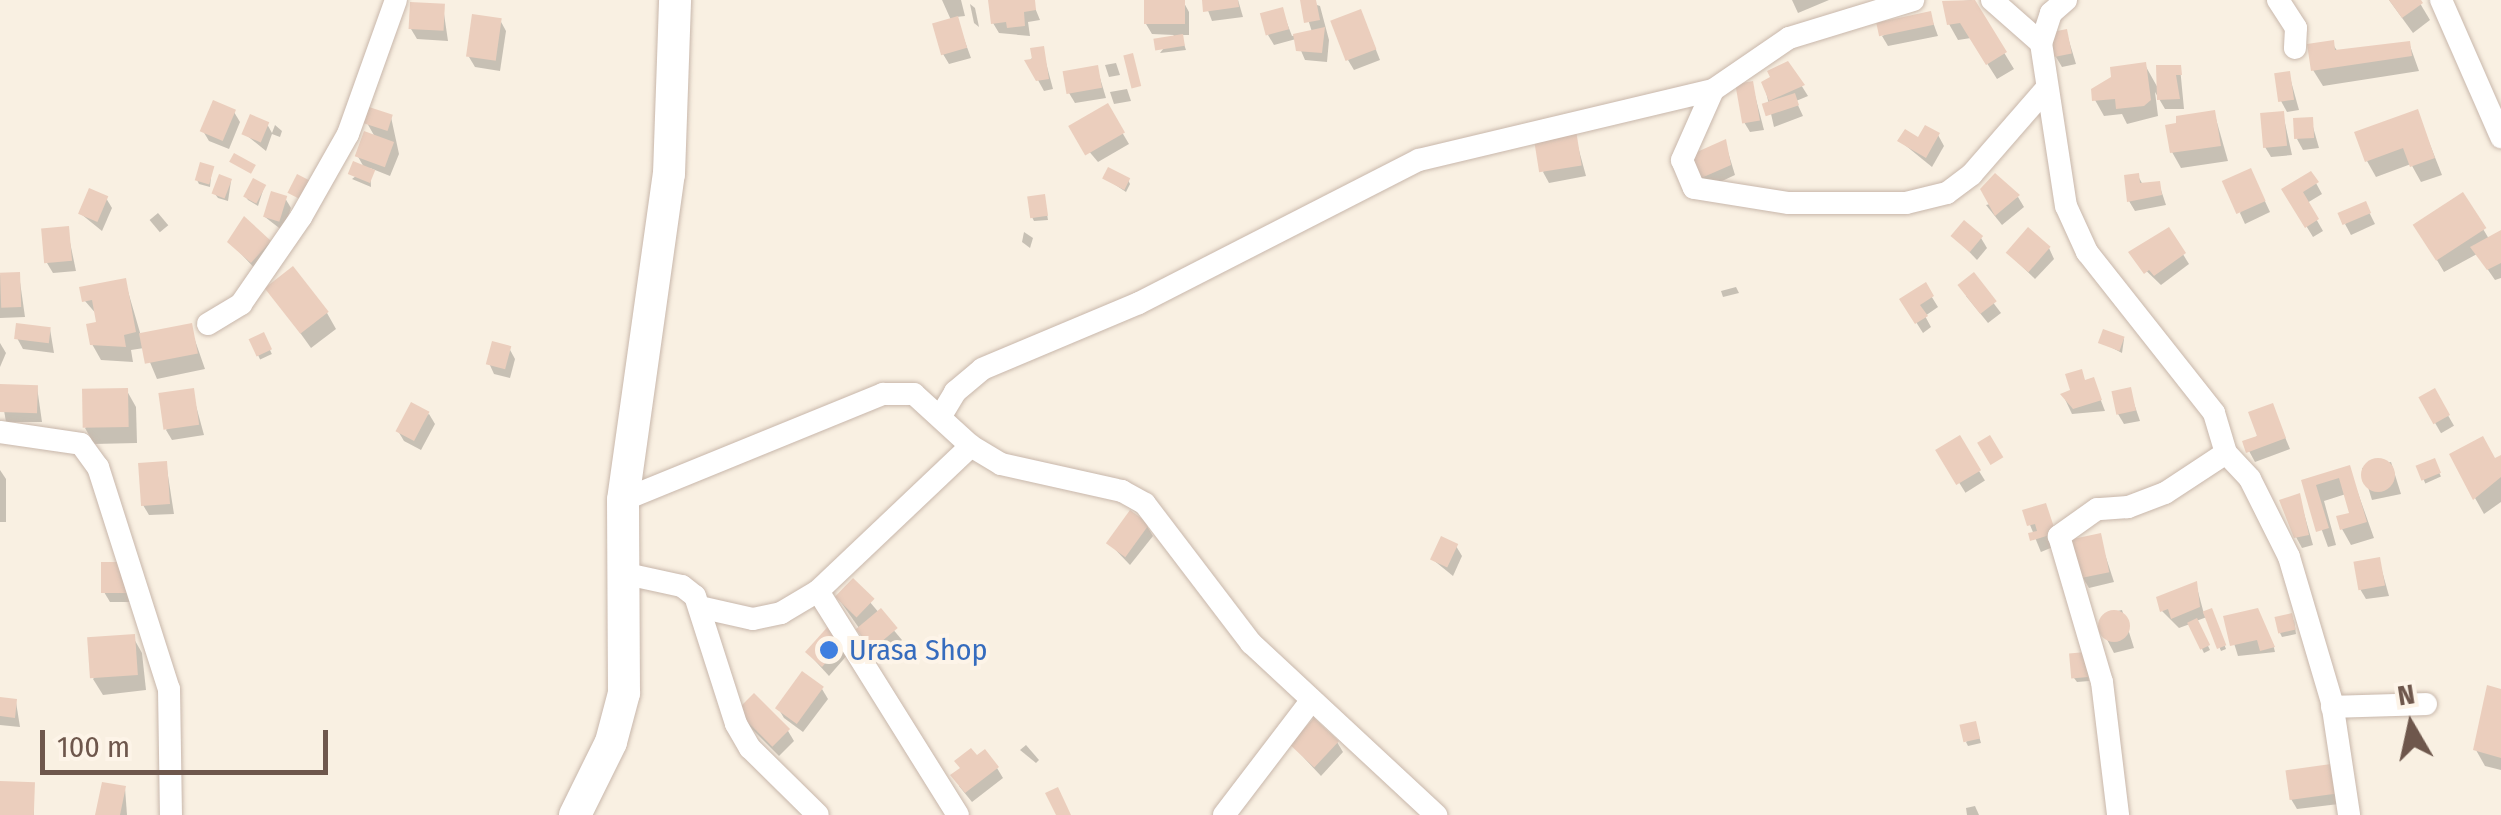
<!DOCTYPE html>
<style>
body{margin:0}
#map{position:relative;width:2501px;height:815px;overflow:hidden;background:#f9f0e2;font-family:"Fira Sans Condensed",sans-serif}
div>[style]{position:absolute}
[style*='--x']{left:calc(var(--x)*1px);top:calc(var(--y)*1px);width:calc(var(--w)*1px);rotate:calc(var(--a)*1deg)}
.shadow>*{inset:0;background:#0003;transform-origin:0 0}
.building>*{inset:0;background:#ebcebd;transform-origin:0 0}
.round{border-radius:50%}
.roads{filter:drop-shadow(0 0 2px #c8b7ab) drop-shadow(0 0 2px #c8b7ab)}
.street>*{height:22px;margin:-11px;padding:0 11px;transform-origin:11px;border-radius:11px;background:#fff}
.secondary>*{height:32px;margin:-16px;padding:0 16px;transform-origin:16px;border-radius:16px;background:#fff}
.dots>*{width:28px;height:28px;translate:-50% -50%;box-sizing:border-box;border:5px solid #fdf4e8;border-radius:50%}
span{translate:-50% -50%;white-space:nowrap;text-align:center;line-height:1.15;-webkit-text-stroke:8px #fdf4e8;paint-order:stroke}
.shop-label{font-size:30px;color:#366cbe}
.left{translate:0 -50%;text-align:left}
.north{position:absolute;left:2361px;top:675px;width:100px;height:100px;-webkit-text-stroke:8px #fdf4e8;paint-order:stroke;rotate:351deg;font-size:28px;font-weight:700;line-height:40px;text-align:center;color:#6e574c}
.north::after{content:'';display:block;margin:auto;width:35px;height:45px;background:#6e574c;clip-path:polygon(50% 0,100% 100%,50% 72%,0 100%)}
.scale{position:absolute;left:40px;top:730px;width:288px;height:45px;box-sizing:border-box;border:5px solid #6e574c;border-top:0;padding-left:12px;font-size:30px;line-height:35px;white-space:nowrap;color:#6e574c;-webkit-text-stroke:8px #fdf4e8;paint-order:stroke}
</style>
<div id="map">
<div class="shadow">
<i style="clip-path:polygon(942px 0,961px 0,965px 16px,956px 17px,971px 58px,949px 64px,943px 54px,951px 20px)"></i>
<i style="clip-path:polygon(1002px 0,1033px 3px,1040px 20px,1028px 22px,1030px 36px,999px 33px,993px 23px)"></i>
<i style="clip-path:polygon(1204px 0,1238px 0,1243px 17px,1212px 21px)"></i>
<i style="clip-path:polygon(1302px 0,1320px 6px,1329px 40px,1327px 62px,1305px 60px,1296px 39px,1274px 45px,1268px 35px,1282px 10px,1292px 36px,1312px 32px)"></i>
<i style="clip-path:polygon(1792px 0,1829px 0,1798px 13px)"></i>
<i style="clip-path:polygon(1972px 0,2014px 69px,1997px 79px,1971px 38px,1958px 40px,1949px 24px,1945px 3px)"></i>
<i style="clip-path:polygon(2389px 0,2418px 0,2430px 20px,2413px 33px)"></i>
<i style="clip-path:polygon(1183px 1px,1189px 12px,1189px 35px,1181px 35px,1186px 50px,1160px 53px,1174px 35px,1152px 34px,1146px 24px)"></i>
<i style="clip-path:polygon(970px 4px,975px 8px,979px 27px,974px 23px)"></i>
<i style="clip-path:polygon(443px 7px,448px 41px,417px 39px,411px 29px)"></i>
<i style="clip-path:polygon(1930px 14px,1938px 36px,1888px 46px,1882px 36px)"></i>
<i style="clip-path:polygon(500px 20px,506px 31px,500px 71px,475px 67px,469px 57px)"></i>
<i style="clip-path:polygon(1365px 22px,1380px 60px,1354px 70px,1348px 60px)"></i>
<i style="clip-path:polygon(2066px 31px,2076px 64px,2062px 67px,2056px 57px)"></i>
<i style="clip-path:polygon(2332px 43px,2338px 52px,2409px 43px,2419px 71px,2323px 86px,2313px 70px)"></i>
<i style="clip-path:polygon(1042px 48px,1053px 89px,1044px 91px,1028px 62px)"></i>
<i style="clip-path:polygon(1116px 63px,1120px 75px,1109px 77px,1105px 65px)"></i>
<i style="clip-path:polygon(1788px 64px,1808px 96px,1796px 101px,1803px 116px,1774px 127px,1764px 83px)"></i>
<i style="clip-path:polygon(2145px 65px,2159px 90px,2180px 67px,2184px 109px,2165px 109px,2155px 92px,2158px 116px,2127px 124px,2122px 114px,2104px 116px,2095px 100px)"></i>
<i style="clip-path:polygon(1097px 68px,1106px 98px,1075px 103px,1069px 93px)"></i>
<i style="clip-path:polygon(2289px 74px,2299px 110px,2287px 112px,2281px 101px)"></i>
<i style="clip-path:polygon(1752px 84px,1764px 130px,1750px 132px,1744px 122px)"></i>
<i style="clip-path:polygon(1127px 89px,1131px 101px,1114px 104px,1110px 92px)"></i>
<i style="clip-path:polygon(1107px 107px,1129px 144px,1098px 162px,1077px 137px)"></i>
<i style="clip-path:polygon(234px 112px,240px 122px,229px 149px,209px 141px,203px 131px)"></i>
<i style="clip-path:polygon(2214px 112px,2228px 161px,2181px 168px,2172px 152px)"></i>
<i style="clip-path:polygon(2417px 112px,2442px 175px,2421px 182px,2411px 164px,2376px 177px,2367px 161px)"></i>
<i style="clip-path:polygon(2283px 114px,2292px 155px,2271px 157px,2265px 147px)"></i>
<i style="clip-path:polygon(391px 117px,399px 154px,390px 176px,370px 168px,371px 187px,352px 179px,365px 169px,357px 155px,375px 137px,367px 123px)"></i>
<i style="clip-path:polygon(2311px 120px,2319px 148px,2303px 150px,2297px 139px)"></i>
<i style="clip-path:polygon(267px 124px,272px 133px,275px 125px,282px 131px,280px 137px,272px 134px,266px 151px,245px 134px)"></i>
<i style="clip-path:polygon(1574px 132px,1586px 176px,1549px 183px,1543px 172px)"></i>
<i style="clip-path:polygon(1938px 135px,1944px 146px,1932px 167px,1900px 141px)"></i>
<i style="clip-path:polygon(1725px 142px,1735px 175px,1707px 188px,1701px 178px)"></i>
<i style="clip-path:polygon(212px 168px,210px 187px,199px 184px,197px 180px)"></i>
<i style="clip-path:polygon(2311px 174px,2322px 194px,2307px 203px,2323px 231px,2313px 237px,2284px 190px)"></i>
<i style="clip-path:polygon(2138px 176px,2143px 185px,2159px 184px,2166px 205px,2135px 211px,2129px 201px)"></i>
<i style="clip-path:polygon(1105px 178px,1128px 180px,1130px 184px,1126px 192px)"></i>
<i style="clip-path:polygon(231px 181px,228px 201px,218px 198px,215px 194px)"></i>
<i style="clip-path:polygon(2256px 182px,2270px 212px,2245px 224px,2240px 213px)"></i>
<i style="clip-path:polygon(264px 187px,258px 206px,248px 200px,245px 196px)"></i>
<i style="clip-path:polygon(2463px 195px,2489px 239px,2501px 233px,2501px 278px,2495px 280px,2477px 254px,2444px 272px,2416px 225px)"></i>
<i style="clip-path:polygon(1044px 197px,1048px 220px,1034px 221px,1032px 217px)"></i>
<i style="clip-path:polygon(2018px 197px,2024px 207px,2002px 225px,1986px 205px)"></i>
<i style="clip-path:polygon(106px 198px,112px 208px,102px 231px,81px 214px)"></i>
<i style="clip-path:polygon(285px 198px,291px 208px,283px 231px,265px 217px)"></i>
<i style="clip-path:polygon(2365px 204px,2375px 224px,2351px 235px,2345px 224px)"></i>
<i style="left:158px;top:213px;width:16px;height:11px;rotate:50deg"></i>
<i style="clip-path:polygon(67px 228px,76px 271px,53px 273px,47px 263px)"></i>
<i style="clip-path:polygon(2168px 230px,2189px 264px,2161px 285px,2137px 262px)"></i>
<i style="clip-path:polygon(1024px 232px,1033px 238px,1030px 248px,1022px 242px)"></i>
<i style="clip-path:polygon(1954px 236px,1981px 238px,1987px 248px,1977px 260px)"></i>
<i style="clip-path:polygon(230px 242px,269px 242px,275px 253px,258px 272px)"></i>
<i style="clip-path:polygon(2049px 248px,2054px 259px,2035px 279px,2008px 253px)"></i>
<i style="clip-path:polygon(0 275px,19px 275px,25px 317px,0 318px)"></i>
<i style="clip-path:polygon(1973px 276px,2001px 313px,1988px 323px,1966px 296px)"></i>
<i style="clip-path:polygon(125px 281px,141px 336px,190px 326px,205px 369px,157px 379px,144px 348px,131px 350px,133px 362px,101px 360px,92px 344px,98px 316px,85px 301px)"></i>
<i style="clip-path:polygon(1925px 286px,1938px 307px,1925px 316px,1931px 327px,1923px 333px,1902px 300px)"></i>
<i style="clip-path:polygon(1736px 287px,1739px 293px,1723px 297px,1721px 291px)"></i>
<i style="clip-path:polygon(268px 288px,327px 313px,336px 329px,311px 348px)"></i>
<i style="clip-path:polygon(50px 329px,54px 353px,23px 349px,17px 338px)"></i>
<i style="left:263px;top:335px;width:21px;height:13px;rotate:65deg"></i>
<i style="clip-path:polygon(2124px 339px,2122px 353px,2101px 342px)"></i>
<i style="clip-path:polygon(0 343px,6px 353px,0 367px)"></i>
<i style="clip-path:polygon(509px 348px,515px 359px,510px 378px,494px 374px,489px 363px)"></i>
<i style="clip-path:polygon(2093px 380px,2105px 411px,2072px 414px,2063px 395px)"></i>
<i style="clip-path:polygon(0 387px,37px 387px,42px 422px,6px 422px)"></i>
<i style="clip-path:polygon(2129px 389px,2140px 421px,2124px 424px,2118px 414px)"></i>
<i style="clip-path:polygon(127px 391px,136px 407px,137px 443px,94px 444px,85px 428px)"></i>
<i style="clip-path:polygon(192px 391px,204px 435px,172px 440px,166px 430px)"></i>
<i style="left:2434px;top:391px;width:40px;height:15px;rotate:60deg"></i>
<i style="clip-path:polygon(2272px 406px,2290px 449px,2255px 462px,2249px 451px)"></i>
<i style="clip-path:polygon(429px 414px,435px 424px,421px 450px,404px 441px,398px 431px)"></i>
<i style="left:1959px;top:439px;width:49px;height:23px;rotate:58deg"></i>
<i style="clip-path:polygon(2501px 458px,2501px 502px,2484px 514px,2475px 498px)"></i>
<i style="left:2434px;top:461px;width:17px;height:17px;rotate:66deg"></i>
<i style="clip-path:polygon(2391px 462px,2401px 494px,2372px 500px,2362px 468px)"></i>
<i style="clip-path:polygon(166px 463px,174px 514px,149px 515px,143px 505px)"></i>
<i style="clip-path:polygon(2349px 468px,2374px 538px,2351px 545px,2342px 529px,2352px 515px,2346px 494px,2324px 501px,2336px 545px,2328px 547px,2304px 481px)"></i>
<i style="clip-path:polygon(0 470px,6px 479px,6px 522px,0 522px)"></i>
<i style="clip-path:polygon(2299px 496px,2313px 545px,2302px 548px,2296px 537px)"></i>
<i style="left:2045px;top:506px;width:41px;height:21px;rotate:68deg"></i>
<i style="clip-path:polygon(1147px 526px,1153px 536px,1130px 565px,1108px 542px)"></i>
<i style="clip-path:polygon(2099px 536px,2114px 582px,2089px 588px,2083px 578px)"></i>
<i style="clip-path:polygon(1456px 546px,1462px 556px,1453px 576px,1432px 559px)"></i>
<i style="clip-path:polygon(2379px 560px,2389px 596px,2366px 599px,2360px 589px)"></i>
<i style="clip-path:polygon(128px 565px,134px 602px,110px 602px,104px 592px)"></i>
<i style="clip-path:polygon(853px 582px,902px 640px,880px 658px,838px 598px)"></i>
<i style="clip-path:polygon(2196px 584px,2204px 614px,2213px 615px,2226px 649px,2221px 651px,2207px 617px,2196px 621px,2210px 650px,2204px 653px,2190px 624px,2179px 628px,2162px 611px)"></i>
<i style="clip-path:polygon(2122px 610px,2134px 648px,2114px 653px,2099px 624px,2106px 623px,2104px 614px)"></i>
<i style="clip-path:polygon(2226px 618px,2273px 644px,2275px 652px,2238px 656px)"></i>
<i style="clip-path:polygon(2294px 620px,2296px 634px,2282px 637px,2280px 633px)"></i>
<i style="clip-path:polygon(831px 626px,849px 653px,829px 676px,808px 653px)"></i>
<i style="clip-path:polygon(133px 637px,142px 653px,146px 690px,103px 695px,93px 679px)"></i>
<i style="clip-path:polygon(2087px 659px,2089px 681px,2077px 682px,2074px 678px)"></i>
<i style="clip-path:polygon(822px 689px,828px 699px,803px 732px,784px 718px,778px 708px)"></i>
<i style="clip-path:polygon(2501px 691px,2501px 770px,2485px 766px,2476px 750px)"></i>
<i style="clip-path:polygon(0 700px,16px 702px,20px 727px,0 725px)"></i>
<i style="clip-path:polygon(745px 722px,788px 731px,794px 741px,779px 756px)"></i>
<i style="clip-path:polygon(1977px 729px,1981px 743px,1968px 746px,1966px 742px)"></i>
<i style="clip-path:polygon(1337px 742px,1343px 752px,1321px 776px,1292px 745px)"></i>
<i style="clip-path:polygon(1026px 745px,1039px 760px,1036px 763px,1020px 750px)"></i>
<i style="clip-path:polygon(2330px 766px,2339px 804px,2297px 809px,2291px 799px)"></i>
<i style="clip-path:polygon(997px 768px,1003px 778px,972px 802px,959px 786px,962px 769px)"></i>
<i style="left:0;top:784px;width:34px;height:31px"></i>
<i style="clip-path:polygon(125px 788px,127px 815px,98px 815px)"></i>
<i style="clip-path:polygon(1975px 806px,1979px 815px,1967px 815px,1966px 808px)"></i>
</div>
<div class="building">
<i style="clip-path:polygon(988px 0,1035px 0,1036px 10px,1024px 12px,1025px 26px,1007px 28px,1006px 22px,991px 24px)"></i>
<i style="left:1144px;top:0;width:41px;height:24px"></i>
<i style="clip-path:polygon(1202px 0,1238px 0,1239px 7px,1203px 12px)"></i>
<i style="clip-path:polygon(1300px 0,1316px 0,1320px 20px,1304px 23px)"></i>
<i style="clip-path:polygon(1975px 0,2007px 52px,1986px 65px,1960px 23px,1947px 25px,1942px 1px)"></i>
<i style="clip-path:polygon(2389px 0,2421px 0,2423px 3px,2402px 18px)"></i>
<i style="left:410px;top:2px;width:35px;height:27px;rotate:3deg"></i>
<i style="left:1283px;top:7px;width:23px;height:24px;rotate:75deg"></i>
<i style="left:1361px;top:9px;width:43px;height:33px;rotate:69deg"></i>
<i style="left:1931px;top:11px;width:14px;height:56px;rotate:78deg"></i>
<i style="left:472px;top:14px;width:30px;height:43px;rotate:8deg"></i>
<i style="left:958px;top:16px;width:33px;height:27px;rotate:74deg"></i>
<i style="clip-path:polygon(1325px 27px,1322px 53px,1296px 51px,1293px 34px)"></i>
<i style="left:2067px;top:29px;width:25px;height:18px;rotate:79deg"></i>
<i style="left:1183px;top:34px;width:12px;height:30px;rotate:81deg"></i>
<i style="clip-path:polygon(2334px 40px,2335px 50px,2410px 41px,2412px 56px,2311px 71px,2307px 44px)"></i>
<i style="clip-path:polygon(1044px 46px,1049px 79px,1036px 81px,1024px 60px,1032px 59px,1030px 48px)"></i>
<i style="left:1133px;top:53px;width:34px;height:10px;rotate:76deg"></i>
<i style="clip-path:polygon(1788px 61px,1805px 85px,1769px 101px,1761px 82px,1770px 77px,1767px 71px)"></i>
<i style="clip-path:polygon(2146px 62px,2151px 100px,2144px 106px,2116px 109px,2115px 99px,2092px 101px,2091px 89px,2111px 77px,2110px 67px)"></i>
<i style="left:1098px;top:65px;width:23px;height:36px;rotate:80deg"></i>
<i style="clip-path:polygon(2156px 65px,2181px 65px,2182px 75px,2176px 75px,2180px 99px,2157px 100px)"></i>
<i style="left:2290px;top:71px;width:29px;height:16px;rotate:82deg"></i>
<i style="left:1753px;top:81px;width:40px;height:18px;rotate:80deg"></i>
<i style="left:1795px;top:93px;width:13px;height:35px;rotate:72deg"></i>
<i style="left:213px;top:100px;width:25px;height:34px;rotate:23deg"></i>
<i style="left:1108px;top:103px;width:34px;height:46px;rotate:60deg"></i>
<i style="left:369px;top:107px;width:25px;height:17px;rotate:18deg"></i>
<i style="clip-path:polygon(2418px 109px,2435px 158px,2410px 167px,2403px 148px,2365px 162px,2354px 132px)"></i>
<i style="clip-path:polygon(2215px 110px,2221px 146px,2170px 153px,2165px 125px,2176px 123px,2176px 116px)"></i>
<i style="left:2284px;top:111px;width:35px;height:24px;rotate:85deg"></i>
<i style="left:250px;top:114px;width:21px;height:22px;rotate:23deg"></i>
<i style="left:2313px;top:117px;width:21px;height:20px;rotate:87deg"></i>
<i style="clip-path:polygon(1925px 125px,1940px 133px,1926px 158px,1897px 141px,1905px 129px,1918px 137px)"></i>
<i style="left:1576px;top:130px;width:36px;height:43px;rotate:81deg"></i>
<i style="left:364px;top:131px;width:32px;height:27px;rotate:20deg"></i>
<i style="clip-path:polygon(1726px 139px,1731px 165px,1699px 179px,1688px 156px)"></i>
<i style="left:234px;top:153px;width:25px;height:10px;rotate:29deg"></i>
<i style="left:353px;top:161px;width:24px;height:14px;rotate:22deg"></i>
<i style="left:200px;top:162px;width:15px;height:19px;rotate:16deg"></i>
<i style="left:1108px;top:167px;width:25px;height:13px;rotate:27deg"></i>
<i style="left:2251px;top:168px;width:36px;height:32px;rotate:66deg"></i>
<i style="clip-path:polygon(2311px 171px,2319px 182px,2303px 192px,2319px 219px,2305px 228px,2281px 189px)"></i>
<i style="clip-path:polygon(1995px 173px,2020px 195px,1995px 216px,1980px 189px)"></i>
<i style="clip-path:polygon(2139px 173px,2140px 183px,2160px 181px,2162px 195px,2127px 202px,2124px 175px)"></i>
<i style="left:219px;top:174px;width:14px;height:21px;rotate:21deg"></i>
<i style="left:297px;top:174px;width:18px;height:21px;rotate:27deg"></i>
<i style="left:253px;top:178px;width:15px;height:21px;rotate:28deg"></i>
<i style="left:89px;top:188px;width:21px;height:28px;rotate:23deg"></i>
<i style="left:271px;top:191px;width:17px;height:27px;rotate:17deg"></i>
<i style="left:2463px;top:192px;width:43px;height:60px;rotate:57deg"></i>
<i style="left:1045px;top:194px;width:22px;height:18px;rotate:82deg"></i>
<i style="left:2366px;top:201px;width:13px;height:31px;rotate:67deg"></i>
<i style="clip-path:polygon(244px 216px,271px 241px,251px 263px,227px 242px)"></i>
<i style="left:1964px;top:220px;width:25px;height:21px;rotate:40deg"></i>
<i style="left:69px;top:226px;width:35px;height:28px;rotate:85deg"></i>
<i style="left:2028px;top:227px;width:30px;height:34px;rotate:41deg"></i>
<i style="clip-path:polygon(2169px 227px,2186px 253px,2154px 276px,2149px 270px,2144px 274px,2128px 252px)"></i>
<i style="clip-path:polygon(2501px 230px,2501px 263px,2487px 270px,2470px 247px)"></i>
<i style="left:293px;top:266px;width:58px;height:36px;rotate:52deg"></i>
<i style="left:20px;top:272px;width:35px;height:20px;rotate:88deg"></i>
<i style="left:1974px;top:272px;width:37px;height:21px;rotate:52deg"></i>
<i style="clip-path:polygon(126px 278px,136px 332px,124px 335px,126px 347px,90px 345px,86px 324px,96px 322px,92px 300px,82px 302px,79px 287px)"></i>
<i style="clip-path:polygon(1926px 282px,1934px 296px,1920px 305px,1928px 316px,1915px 324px,1899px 299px)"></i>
<i style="left:16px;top:323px;width:35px;height:16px;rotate:7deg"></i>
<i style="left:192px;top:323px;width:31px;height:54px;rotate:79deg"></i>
<i style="left:2103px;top:329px;width:23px;height:15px;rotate:20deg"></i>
<i style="left:264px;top:332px;width:19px;height:17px;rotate:65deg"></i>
<i style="left:492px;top:341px;width:20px;height:24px;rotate:15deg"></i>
<i style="clip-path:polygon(2082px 369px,2085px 380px,2094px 377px,2102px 400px,2073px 409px,2060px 394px,2070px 390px,2065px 374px)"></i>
<i style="left:0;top:384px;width:38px;height:28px;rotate:2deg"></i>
<i style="left:2131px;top:387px;width:24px;height:20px;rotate:78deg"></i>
<i style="left:128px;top:388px;width:39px;height:46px;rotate:89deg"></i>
<i style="left:194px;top:388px;width:37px;height:36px;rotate:82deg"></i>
<i style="left:2435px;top:388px;width:31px;height:19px;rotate:61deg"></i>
<i style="left:411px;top:402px;width:21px;height:33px;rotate:28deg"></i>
<i style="clip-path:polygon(2273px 403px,2286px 438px,2246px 453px,2242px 441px,2257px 436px,2248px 412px)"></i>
<i style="left:1960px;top:435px;width:41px;height:29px;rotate:59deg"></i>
<i style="left:1990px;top:435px;width:26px;height:15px;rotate:59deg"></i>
<i style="clip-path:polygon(2483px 436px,2495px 458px,2501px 455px,2501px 477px,2473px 500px,2449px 454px)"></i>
<i style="left:2435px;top:458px;width:16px;height:21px;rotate:68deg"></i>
<i class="round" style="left:2361px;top:458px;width:34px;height:34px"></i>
<i style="left:167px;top:461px;width:43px;height:29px;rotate:86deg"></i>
<i style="clip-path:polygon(2350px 465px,2367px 522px,2340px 530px,2336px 516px,2349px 513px,2339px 478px,2316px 485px,2329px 528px,2316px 532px,2301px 480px)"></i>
<i style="clip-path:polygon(2300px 493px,2309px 535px,2294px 538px,2279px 500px)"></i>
<i style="clip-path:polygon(2046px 503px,2056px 533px,2030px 541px,2028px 533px,2037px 531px,2035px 524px,2027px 526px,2022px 510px)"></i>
<i style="left:1130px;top:510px;width:24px;height:41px;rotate:36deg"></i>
<i style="left:2101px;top:533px;width:40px;height:30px;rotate:78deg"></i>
<i style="left:1441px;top:536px;width:19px;height:26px;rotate:25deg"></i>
<i style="left:2380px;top:557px;width:29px;height:27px;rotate:80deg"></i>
<i style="left:101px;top:562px;width:28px;height:31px"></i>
<i style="left:853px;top:578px;width:30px;height:26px;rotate:44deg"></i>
<i style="clip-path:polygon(2197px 581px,2200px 607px,2171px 619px,2168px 609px,2160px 612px,2156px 597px)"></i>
<i style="left:881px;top:608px;width:26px;height:33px;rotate:50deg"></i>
<i style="left:2212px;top:608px;width:40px;height:10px;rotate:69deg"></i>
<i style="clip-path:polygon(2258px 608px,2275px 647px,2260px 651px,2257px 640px,2230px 646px,2223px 616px)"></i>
<i class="round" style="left:2098px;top:610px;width:32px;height:32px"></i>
<i style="left:2292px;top:613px;width:17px;height:18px;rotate:77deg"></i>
<i style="left:2197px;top:618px;width:30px;height:11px;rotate:64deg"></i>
<i style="clip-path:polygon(832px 622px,845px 641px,822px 667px,805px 652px)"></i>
<i style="left:135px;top:634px;width:41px;height:48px;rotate:86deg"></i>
<i style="left:2086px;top:652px;width:25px;height:17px;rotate:85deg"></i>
<i style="left:802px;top:671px;width:27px;height:46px;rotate:36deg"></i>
<i style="clip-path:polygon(2487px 685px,2501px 689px,2501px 758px,2473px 750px)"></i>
<i style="left:754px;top:693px;width:51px;height:25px;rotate:45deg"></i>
<i style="clip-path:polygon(0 697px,17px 699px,15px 718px,0 716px)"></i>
<i style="left:1314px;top:718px;width:34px;height:36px;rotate:43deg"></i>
<i style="left:1976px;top:721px;width:18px;height:17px;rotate:77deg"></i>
<i style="clip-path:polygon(971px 748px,977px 755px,985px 749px,999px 767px,965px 793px,950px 775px,960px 768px,954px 761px)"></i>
<i style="left:2331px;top:764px;width:30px;height:46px;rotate:82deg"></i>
<i style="left:0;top:781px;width:35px;height:34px;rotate:2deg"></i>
<i style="clip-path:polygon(102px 782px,126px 786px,120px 815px,95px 815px)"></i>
<i style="clip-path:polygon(1058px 787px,1071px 815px,1056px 815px,1045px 793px)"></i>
</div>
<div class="roads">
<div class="street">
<i style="--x:1992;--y:0;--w:65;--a:41.3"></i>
<i style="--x:2066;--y:0;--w:20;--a:139"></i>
<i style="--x:2051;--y:13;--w:32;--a:108"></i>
<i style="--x:2041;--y:43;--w:165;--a:81.3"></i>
<i style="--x:2066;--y:206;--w:51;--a:65.5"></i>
<i style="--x:2087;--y:252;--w:205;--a:51.7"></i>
<i style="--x:2214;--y:413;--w:42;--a:73.3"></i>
<i style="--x:2226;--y:453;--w:73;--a:146.7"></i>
<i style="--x:2165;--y:493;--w:40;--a:159"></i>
<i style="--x:2128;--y:507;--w:31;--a:176"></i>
<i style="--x:2097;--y:509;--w:47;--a:144.6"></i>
<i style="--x:2059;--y:536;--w:152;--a:73.6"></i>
<i style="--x:2102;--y:682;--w:134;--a:83.1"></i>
<i style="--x:2278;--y:0;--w:33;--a:57"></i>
<i style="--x:2296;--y:28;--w:20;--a:93"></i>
<i style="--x:2441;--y:0;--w:150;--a:66.3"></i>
<i style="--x:1713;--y:90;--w:77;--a:113.9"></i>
<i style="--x:1682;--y:160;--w:30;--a:67"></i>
<i style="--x:1694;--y:188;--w:96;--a:9"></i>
<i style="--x:1789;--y:203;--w:117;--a:0"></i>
<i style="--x:1906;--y:203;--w:42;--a:-13.7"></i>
<i style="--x:1947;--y:193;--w:31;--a:-37"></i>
<i style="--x:1972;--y:174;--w:113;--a:-49"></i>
<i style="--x:208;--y:324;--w:39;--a:-31"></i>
<i style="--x:241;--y:304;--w:106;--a:-55.4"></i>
<i style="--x:301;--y:217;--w:95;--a:-60.5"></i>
<i style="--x:348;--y:134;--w:142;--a:-70.3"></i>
<i style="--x:942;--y:414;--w:26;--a:-59"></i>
<i style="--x:955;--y:392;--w:35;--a:-40"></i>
<i style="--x:982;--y:369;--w:170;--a:-22.8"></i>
<i style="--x:1139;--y:303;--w:314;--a:-27.1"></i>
<i style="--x:1419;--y:160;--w:302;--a:-13.4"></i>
<i style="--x:1713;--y:90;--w:92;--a:-34.4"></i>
<i style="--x:1789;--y:38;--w:130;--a:-17"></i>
<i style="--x:0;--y:432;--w:82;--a:8.4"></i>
<i style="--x:81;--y:444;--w:29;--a:54"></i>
<i style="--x:98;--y:467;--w:233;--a:72.3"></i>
<i style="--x:169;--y:689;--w:126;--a:89.1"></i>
<i style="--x:2226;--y:453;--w:35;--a:47"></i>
<i style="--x:2250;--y:479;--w:87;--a:63.4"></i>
<i style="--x:2289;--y:557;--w:151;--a:73.5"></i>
<i style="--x:2332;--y:702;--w:114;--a:81.4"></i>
<i style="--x:623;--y:500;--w:281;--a:-22.2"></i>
<i style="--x:883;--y:394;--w:31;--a:0"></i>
<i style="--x:914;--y:394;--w:77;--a:42.4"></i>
<i style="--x:971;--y:446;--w:35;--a:31"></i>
<i style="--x:1001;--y:464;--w:124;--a:12.6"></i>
<i style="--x:1122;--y:491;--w:26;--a:29"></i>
<i style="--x:1145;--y:504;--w:175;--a:52.7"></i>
<i style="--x:1251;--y:643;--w:253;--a:42.9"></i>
<i style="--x:622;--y:573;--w:61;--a:12.2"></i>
<i style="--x:682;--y:586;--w:16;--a:38"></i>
<i style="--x:695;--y:596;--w:134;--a:72.2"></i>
<i style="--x:736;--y:724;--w:28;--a:60"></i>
<i style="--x:750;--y:748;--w:95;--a:44.6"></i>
<i style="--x:818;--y:591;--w:264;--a:58"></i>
<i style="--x:704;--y:608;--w:50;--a:12.7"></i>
<i style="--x:753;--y:619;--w:29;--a:-12"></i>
<i style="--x:781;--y:613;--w:43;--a:-30.7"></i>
<i style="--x:818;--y:591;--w:211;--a:-43.5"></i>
<i style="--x:2332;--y:707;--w:94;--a:-1.8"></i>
<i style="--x:1224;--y:815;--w:142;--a:-52.7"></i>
</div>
<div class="secondary">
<i style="--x:575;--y:815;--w:81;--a:-63.7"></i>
<i style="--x:611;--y:742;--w:51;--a:-75.1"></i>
<i style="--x:624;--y:693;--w:193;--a:-90.3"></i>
<i style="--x:623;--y:500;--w:329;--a:-82"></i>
<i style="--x:669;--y:174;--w:174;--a:-88"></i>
</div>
</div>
<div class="dots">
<i style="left:829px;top:650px;background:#3f7fe0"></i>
</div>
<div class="shop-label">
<span class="left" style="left:849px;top:650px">Urasa Shop</span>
</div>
<div class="north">N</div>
<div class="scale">100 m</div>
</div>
